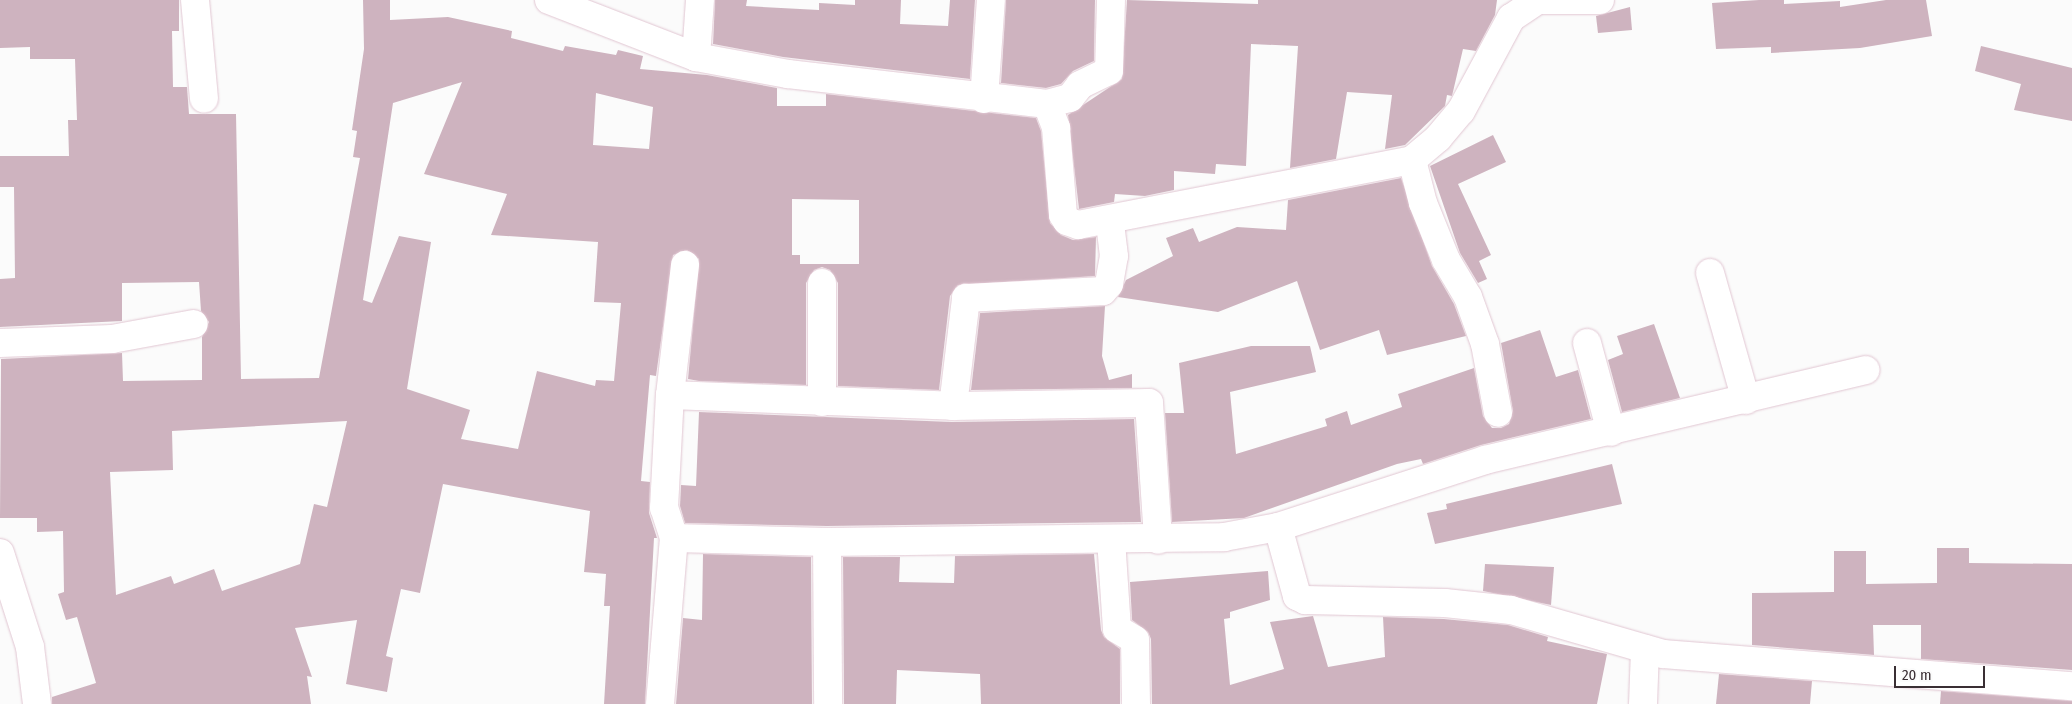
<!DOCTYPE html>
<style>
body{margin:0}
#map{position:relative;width:2072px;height:704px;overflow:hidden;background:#fbfbfb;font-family:"Fira Sans Condensed",sans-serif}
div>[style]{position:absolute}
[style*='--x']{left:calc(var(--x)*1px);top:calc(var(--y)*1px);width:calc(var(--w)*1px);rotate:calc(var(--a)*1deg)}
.building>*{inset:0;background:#ceb3bf}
.roads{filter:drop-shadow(0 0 1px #e1c6d2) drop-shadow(0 0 1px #e1c6d2)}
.minor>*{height:28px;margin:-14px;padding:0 14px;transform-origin:14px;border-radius:14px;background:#fff}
.tertiary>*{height:28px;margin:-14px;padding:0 14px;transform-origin:14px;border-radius:14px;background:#fff}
span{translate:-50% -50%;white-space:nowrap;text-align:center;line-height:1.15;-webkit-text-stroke:4px #fbfbfb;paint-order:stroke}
.scale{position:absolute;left:1894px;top:666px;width:91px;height:22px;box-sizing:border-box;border:2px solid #3a2f34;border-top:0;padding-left:6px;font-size:15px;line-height:18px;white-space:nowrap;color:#3a2f34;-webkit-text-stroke:4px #fbfbfb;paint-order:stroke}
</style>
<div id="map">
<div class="building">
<i style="clip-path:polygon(evenodd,0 0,179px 0,179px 31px,172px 31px,173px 87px,187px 87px,189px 114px,236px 114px,241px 379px,319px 378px,360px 158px,353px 157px,357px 131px,352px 130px,364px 49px,363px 0,390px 0,390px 20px,448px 17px,512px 31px,511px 38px,563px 51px,565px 46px,616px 55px,618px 50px,643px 56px,640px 69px,707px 75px,777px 88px,777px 106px,826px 106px,826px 94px,1036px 118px,1041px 131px,1050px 223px,1061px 235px,1073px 240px,1096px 237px,1095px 276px,958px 285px,950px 296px,939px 390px,838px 386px,838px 283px,830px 270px,822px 267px,814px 270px,806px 283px,806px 385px,699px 381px,688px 379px,699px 259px,687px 250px,673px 255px,656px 376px,650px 375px,641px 481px,650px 482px,649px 513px,657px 538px,654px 538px,645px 704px,604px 704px,610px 606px,604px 606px,606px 574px,584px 572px,590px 511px,443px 484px,420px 593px,401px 589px,386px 656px,393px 658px,387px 692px,346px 684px,357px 620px,295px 628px,312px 677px,307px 676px,311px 704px,52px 704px,52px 697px,96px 683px,77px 617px,66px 620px,58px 594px,64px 592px,63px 531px,37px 532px,37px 518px,0 518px,1px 359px,122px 353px,123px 381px,202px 380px,202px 337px,209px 322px,201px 311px,199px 282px,122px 283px,122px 321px,0 327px,0 279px,15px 278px,14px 187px,0 187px,0 156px,69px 156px,68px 120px,77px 120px,75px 59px,30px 59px,30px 47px,0 48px,0 0,462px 82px,424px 174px,507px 194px,491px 235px,598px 242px,594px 302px,621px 303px,614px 381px,596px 380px,595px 386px,537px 371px,518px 449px,461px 439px,470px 410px,407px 389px,431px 242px,399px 236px,372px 303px,363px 300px,393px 103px,462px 82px,0 0,596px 93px,653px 107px,649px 149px,593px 145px,596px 93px,0 0,792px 199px,859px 200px,859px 264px,800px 264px,800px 255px,792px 255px,792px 199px,0 0,347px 421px,327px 507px,314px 504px,300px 564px,222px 591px,214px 569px,174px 584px,171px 576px,116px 595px,110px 472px,173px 470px,172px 431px,347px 421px)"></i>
<i style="clip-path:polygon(715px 0,747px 0,746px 6px,819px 10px,819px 3px,855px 5px,855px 0,901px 0,900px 24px,948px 26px,950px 0,975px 0,970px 79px,783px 57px,713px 44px)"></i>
<i style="clip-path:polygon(1006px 0,1095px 0,1094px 61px,1073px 71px,1061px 84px,1046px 88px,1001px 83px)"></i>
<i style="clip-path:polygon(1127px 0,1258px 4px,1258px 0,1497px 0,1495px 15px,1476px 51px,1463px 49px,1452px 96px,1447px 95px,1445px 106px,1405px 145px,1385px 149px,1392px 95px,1347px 92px,1336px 159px,1290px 168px,1298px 46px,1251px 44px,1246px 166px,1216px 164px,1215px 174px,1174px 171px,1174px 190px,1145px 196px,1115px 194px,1114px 202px,1079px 209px,1068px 115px,1122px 79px)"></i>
<i style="clip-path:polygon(1759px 0,1784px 0,1784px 4px,1840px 1px,1840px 7px,1886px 0,1926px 0,1932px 36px,1860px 48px,1771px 53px,1771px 47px,1716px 49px,1712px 3px)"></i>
<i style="clip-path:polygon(1630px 7px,1632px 30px,1598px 33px,1596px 16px)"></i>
<i style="clip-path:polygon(1981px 46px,2072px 68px,2072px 121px,2014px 110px,2021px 84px,1975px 71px)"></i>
<i style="clip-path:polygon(1493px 135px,1506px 162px,1458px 184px,1491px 255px,1479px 261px,1487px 279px,1478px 283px,1460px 253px,1430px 166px)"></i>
<i style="clip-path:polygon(1401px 178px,1432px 266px,1454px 304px,1466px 336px,1387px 355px,1379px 330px,1320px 350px,1297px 281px,1218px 312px,1118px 297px,1126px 280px,1173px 256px,1166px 238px,1193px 228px,1199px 242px,1237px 227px,1286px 230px,1288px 200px)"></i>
<i style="clip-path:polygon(1105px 306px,1102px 356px,1109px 380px,1132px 374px,1132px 388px,971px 390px,980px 313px)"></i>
<i style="clip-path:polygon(1654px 324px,1680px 398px,1622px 412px,1608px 360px,1623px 354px,1617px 336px)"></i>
<i style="clip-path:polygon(1540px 330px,1556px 377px,1578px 370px,1591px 419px,1481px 445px,1423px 464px,1421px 459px,1397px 464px,1244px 518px,1172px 522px,1165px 413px,1184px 413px,1179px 363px,1251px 346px,1310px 346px,1316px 372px,1230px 392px,1236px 454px,1327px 426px,1325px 419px,1347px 411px,1351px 425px,1402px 407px,1398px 394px,1474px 368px,1483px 416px,1492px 428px,1501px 428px,1509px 424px,1513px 411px,1501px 343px)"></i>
<i style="clip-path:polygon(699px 412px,952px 422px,1134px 419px,1141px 522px,827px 526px,685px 523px,680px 506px,681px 485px,696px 486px)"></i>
<i style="clip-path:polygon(1612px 464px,1622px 504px,1435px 544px,1427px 513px,1447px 509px,1446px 504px)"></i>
<i style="clip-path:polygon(1937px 548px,1969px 548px,1969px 563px,2072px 564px,2072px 670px,1921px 659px,1921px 625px,1873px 625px,1874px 655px,1752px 645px,1752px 593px,1834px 592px,1834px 551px,1866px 551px,1866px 584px,1937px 583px)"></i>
<i style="clip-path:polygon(703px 554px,811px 557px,812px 704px,676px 704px,683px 618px,702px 620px)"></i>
<i style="clip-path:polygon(1094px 554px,1101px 630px,1104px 637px,1120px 649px,1120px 704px,981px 704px,980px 674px,897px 670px,896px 704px,844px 704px,843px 557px,900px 557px,899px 582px,954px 583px,955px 556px)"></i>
<i style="clip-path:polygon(1485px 564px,1554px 567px,1551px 605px,1483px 591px)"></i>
<i style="clip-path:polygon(1268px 571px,1270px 600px,1230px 612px,1230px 618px,1224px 619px,1230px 685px,1284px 669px,1270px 622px,1313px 616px,1328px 667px,1385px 657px,1383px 617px,1444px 619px,1508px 625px,1548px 637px,1547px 641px,1607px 654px,1597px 704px,1152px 704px,1151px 639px,1148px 632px,1132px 620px,1130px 582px)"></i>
<i style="clip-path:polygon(1719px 674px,1812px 681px,1810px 704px,1716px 704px)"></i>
<i style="clip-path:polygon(1941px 691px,2072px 701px,2072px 704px,1940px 704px)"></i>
</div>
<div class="roads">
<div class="minor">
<i style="--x:195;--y:0;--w:99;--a:84.8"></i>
<i style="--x:549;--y:0;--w:158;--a:21.2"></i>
<i style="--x:696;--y:57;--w:94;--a:10.5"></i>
<i style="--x:788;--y:74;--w:261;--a:6.6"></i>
<i style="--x:1047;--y:104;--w:24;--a:-15"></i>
<i style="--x:1070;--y:98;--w:16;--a:-52"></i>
<i style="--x:1080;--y:85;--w:32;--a:-26"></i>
<i style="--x:1109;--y:71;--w:71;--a:-88.4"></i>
<i style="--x:1537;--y:0;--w:63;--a:0"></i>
<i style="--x:696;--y:57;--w:57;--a:-86"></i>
<i style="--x:984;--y:99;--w:99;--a:-86"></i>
<i style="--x:1047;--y:104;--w:26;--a:69"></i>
<i style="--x:1056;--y:128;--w:87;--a:85.4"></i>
<i style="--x:1063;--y:215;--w:7;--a:56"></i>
<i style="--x:1067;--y:221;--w:12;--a:20"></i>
<i style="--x:1078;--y:225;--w:340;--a:-11"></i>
<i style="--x:1412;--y:160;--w:34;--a:-40"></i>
<i style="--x:1438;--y:138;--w:35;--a:-50"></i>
<i style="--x:1461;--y:111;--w:106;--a:-61.7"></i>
<i style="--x:1511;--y:18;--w:32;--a:-34"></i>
<i style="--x:1412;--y:160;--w:44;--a:75.7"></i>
<i style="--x:1423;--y:203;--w:61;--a:68"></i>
<i style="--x:1446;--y:260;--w:43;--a:59.3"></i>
<i style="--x:1468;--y:297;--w:50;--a:70.1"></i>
<i style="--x:1485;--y:344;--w:70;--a:79.3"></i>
<i style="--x:1710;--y:273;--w:132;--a:74.2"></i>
<i style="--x:0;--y:343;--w:112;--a:-2"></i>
<i style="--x:112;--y:339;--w:83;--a:-10.4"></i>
<i style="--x:1587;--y:343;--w:92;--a:74.9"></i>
<i style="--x:670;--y:395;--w:283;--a:2.2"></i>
<i style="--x:953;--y:406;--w:196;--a:-0.9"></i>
<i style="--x:1149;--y:403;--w:137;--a:86.2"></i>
<i style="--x:822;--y:402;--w:119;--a:-90"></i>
<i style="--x:953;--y:406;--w:109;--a:-83.1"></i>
<i style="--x:966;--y:298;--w:137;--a:-2.9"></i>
<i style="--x:1103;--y:291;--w:9;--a:-49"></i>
<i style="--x:1109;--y:284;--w:28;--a:-80"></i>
<i style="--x:1114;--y:256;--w:34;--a:-97"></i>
<i style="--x:1278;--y:527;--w:72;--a:74.6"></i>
<i style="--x:1297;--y:596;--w:9;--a:27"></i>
<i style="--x:1305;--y:600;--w:140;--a:1.2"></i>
<i style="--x:1445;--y:603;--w:66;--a:6.1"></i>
<i style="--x:1511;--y:610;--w:158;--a:16.1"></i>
<i style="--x:1663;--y:654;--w:410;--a:4.5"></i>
<i style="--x:674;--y:538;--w:153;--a:1.5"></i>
<i style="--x:827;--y:542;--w:397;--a:-0.7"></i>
<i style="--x:1224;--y:537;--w:55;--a:-10.5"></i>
<i style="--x:1278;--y:527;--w:218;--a:-17.9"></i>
<i style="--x:1485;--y:460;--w:391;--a:-13.3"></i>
<i style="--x:1111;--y:539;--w:90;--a:86.2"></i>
<i style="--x:1117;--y:629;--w:21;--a:31"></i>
<i style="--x:1135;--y:640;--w:64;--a:89.1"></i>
<i style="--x:827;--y:542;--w:162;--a:89.6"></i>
<i style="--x:660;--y:704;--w:167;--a:-85.2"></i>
<i style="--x:674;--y:538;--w:32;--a:-108"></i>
<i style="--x:664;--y:508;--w:113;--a:-87"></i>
<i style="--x:670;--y:395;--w:131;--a:-83.4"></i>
<i style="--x:1643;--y:704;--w:55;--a:-87.9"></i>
</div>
<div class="tertiary">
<i style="--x:0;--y:553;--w:99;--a:72.3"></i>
<i style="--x:30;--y:647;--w:57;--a:83"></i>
</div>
</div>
<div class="scale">20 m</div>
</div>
